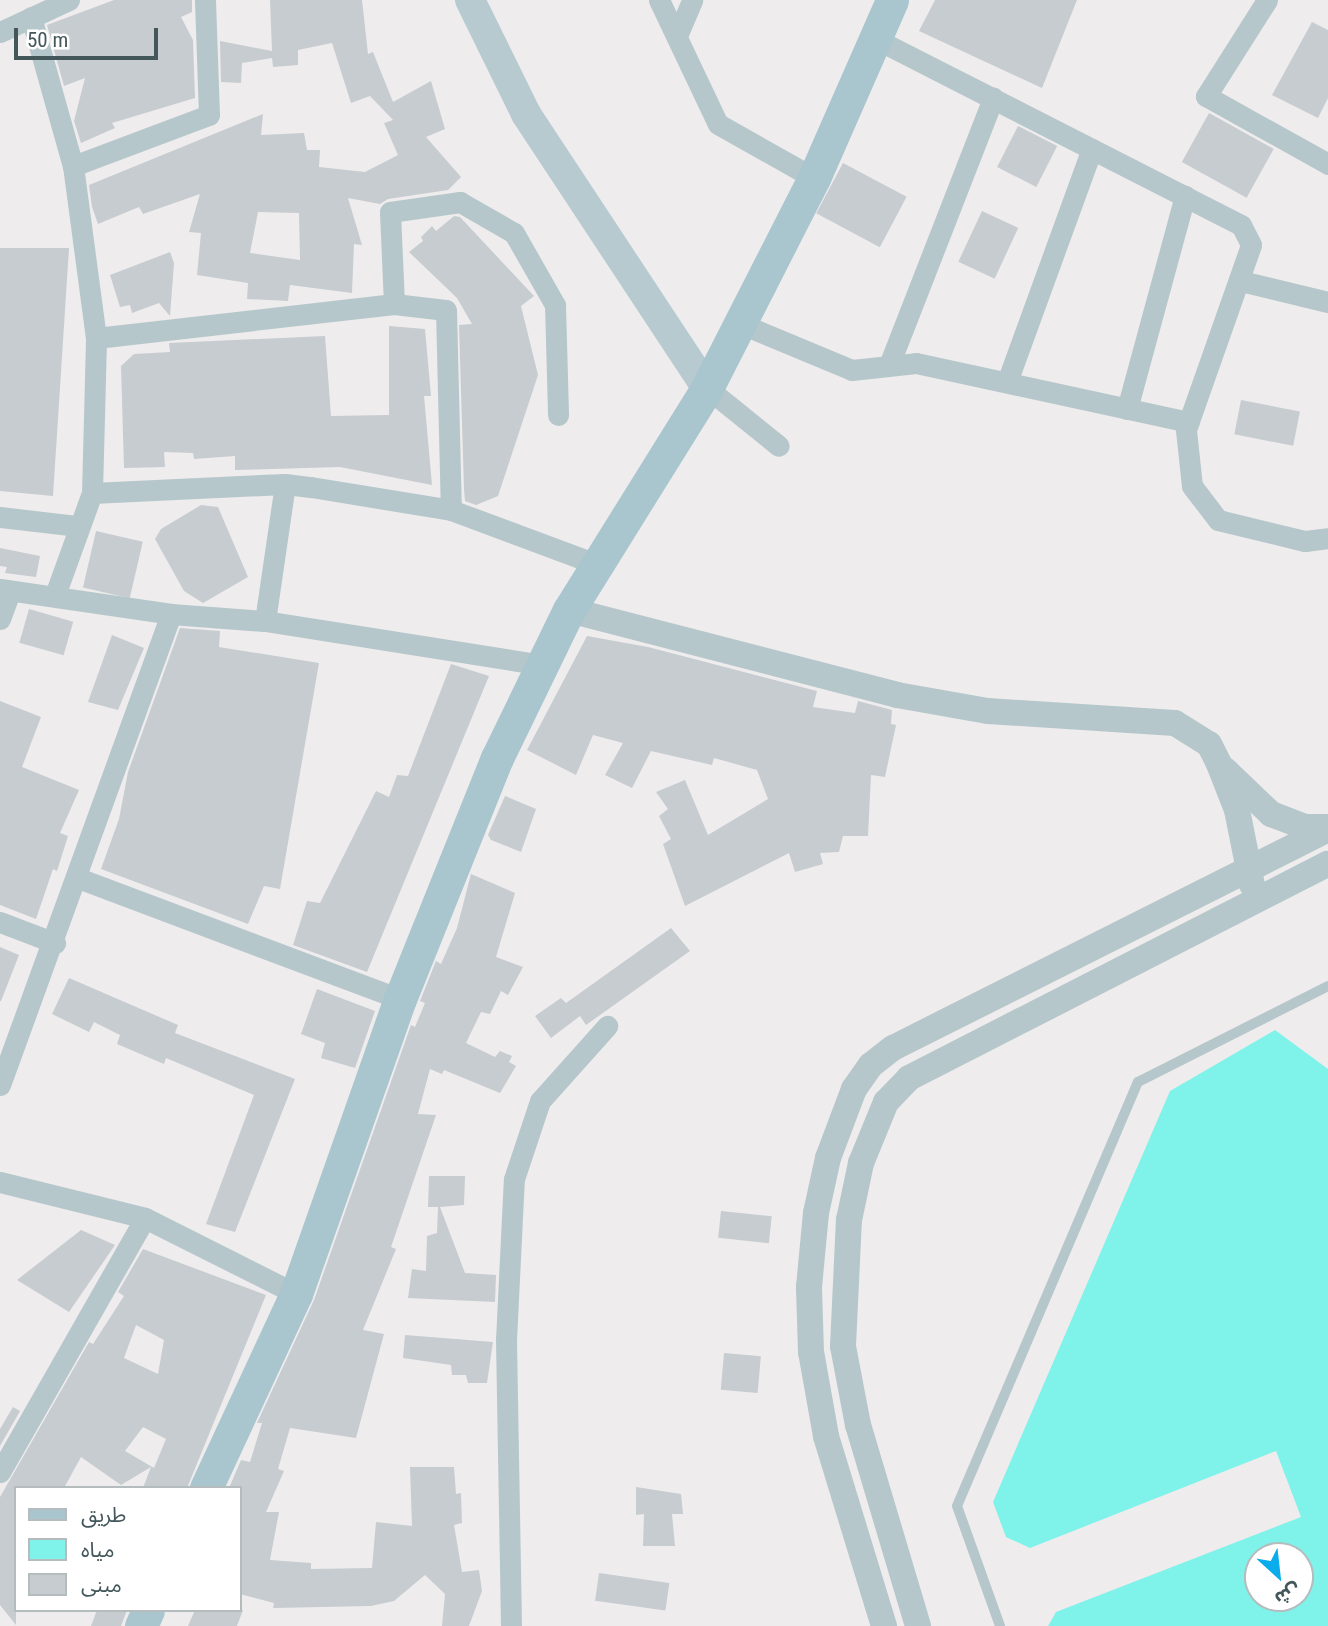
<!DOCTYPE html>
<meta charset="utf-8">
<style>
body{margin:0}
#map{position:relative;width:1328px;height:1626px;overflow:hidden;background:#efeced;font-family:"Roboto Condensed","Noto Sans Arabic",sans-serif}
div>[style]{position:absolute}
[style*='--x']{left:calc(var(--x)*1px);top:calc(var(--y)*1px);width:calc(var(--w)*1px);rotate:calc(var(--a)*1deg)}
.water>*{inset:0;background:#7ff2ea}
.building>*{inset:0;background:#c6ccd0;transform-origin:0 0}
.service>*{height:10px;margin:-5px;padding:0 5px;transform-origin:5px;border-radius:5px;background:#b6c7cb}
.minor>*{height:21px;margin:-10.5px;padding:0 10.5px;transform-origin:10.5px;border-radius:10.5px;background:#b6c7cb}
.tertiary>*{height:26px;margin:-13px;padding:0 13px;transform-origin:13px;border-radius:13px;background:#b6c7cb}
.secondary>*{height:30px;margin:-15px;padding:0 15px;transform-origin:15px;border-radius:15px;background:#b6cad0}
.primary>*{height:33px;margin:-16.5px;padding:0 16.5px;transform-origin:16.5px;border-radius:16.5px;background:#a9c6ce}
span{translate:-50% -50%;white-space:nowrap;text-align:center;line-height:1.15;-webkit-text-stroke:5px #fff;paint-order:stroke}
.legend{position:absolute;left:14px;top:1486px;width:228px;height:126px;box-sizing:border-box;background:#fff;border:2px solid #b4bcbd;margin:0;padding:9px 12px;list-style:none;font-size:21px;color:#43575b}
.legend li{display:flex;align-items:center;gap:14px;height:35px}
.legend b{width:35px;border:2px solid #b4bcbd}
.north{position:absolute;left:1244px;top:1542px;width:70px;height:70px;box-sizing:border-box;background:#fff;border:2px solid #b4bcbd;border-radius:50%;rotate:153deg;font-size:19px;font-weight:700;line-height:28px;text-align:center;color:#43575b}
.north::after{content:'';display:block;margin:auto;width:24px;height:32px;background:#0aaceb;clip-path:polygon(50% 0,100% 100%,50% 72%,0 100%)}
.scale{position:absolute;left:14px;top:28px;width:144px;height:32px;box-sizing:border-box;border:4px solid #43575b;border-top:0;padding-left:9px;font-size:21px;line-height:24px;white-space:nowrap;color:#43575b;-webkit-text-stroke:5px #fff;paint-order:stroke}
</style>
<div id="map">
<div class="water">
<i style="clip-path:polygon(evenodd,1275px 1030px,1328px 1069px,1328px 1626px,1048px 1626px,1056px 1612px,1301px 1517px,1276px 1451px,1030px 1548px,1006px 1537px,993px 1502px,1170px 1091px,1275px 1030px,1258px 1556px,1300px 1556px,1300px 1598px,1258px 1598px,1258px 1556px)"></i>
</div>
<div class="building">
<i style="clip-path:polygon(114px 0,192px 0,192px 12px,181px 17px,193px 40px,195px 98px,112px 123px,115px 128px,81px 143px,74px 121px,85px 78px,64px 86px,47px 25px)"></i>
<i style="clip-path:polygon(evenodd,270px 0,362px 0,368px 54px,373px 52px,393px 102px,431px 81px,445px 129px,426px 137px,461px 177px,448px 190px,388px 199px,380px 204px,348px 198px,362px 245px,354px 244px,352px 293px,290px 285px,288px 301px,247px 299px,248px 283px,197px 275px,201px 233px,189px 232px,200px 194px,143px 214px,139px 207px,98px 224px,92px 207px,89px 185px,263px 114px,261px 135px,304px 133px,307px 150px,320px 150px,319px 167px,365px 172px,398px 155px,384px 123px,393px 120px,370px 96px,351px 103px,332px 43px,298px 50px,298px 65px,273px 67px,272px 58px,242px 63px,241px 83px,221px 82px,220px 41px,272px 51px,270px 0,258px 212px,299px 213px,300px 260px,250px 253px,258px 212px)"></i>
<i style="clip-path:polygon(935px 0,1077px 0,1042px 88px,919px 31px)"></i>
<i style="clip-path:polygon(1312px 22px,1328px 30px,1328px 98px,1318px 118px,1272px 95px)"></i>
<i style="left:1209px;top:113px;width:74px;height:56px;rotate:29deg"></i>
<i style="left:1018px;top:126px;width:44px;height:46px;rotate:27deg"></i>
<i style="left:843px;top:163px;width:72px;height:57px;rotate:28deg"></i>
<i style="left:982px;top:211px;width:40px;height:56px;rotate:25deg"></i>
<i style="clip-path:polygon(454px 216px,460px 217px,534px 296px,521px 306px,538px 375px,498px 496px,476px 505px,465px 501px,464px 489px,459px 325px,472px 324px,457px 298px,409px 252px,423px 241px,421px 237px,432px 226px,436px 231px)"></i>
<i style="clip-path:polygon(0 248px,69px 248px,53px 496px,0 491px)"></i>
<i style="clip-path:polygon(170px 252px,174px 263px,170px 316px,159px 303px,132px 313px,130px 305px,120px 307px,110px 275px)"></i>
<i style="clip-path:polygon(389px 326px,425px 329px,431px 396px,424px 396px,432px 485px,340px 467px,235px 470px,235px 456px,194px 459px,193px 453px,164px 452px,165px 467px,124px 468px,121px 366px,134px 354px,170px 352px,169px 343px,325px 336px,331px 416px,389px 415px)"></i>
<i style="left:1241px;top:400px;width:60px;height:35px;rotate:11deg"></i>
<i style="clip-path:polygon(201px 505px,218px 507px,248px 577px,203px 603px,184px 591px,155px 539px,161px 529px)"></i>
<i style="left:96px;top:531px;width:48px;height:58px;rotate:13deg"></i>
<i style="clip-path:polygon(0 548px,40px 556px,36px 577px,5px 573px,7px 567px,0 566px)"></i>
<i style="left:29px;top:609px;width:46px;height:35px;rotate:16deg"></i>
<i style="clip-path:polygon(180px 628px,220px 631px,219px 647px,319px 663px,280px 889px,264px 886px,248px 924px,101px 869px,119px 819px,128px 772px)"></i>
<i style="clip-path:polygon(112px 635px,144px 648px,118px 710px,88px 702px)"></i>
<i style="clip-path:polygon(587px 636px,648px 647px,817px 691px,813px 707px,855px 713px,858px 701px,892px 710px,891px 724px,896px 725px,885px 777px,871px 775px,868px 836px,843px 836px,839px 852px,820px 853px,823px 864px,795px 872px,789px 853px,685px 906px,663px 844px,671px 839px,659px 816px,668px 809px,656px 792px,685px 780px,708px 835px,768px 799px,757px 770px,714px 758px,712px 765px,651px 751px,632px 788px,605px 775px,623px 743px,593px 735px,576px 775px,527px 750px)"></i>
<i style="clip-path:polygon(451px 664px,489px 676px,367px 972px,293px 945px,307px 901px,320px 903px,376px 791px,389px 797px,397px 775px,408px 776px)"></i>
<i style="clip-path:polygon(0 701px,41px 717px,22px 767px,79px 790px,60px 833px,68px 836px,57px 871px,53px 869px,36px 919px,0 905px)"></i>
<i style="clip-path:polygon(505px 796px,536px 809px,521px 852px,491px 840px,488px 835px)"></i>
<i style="clip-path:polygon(471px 874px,515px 893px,496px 957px,523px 967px,508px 995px,501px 991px,490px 1014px,481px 1012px,466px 1043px,495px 1057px,500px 1051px,512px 1056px,509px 1062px,516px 1066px,500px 1093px,444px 1070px,442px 1074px,430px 1069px,418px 1114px,436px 1115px,391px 1247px,396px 1249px,363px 1330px,384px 1334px,356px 1438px,290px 1428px,278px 1469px,284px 1471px,266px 1512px,279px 1512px,270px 1560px,311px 1563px,311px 1569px,372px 1568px,376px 1522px,412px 1526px,410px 1467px,454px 1467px,456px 1494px,461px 1493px,462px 1523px,454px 1525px,462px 1572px,479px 1570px,482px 1591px,469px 1626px,442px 1626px,445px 1594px,425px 1575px,394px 1601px,371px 1606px,273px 1608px,274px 1603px,240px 1594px,240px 1488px,229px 1488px,241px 1460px,250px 1462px,262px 1423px,257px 1423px,314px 1300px,411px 1025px,415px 1027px,425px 1003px,420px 1001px,436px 961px,441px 964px,457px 928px)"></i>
<i style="clip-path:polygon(671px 928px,690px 951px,586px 1025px,580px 1016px,551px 1038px,535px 1016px,561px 998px,566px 1003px)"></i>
<i style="clip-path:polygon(0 947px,19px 955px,1px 1001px,0 1001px)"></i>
<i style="clip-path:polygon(69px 978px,178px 1025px,175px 1033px,295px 1079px,235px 1232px,206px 1224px,254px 1095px,166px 1058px,164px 1064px,117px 1044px,120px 1035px,94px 1022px,89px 1032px,52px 1014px)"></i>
<i style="clip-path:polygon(317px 989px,375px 1011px,355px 1068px,321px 1058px,325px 1043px,301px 1034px)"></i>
<i style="clip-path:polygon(429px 1176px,465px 1176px,464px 1205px,440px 1207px,465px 1273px,496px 1275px,495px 1302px,408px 1298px,412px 1269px,426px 1271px,427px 1236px,437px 1233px,438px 1207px,428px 1207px)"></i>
<i style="left:721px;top:1211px;width:51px;height:27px;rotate:6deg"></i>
<i style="clip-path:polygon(81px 1230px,115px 1245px,69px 1312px,17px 1280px)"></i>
<i style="clip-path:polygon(evenodd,143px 1249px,266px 1295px,187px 1488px,143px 1488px,151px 1467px,121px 1485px,81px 1457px,64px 1488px,16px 1488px,16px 1625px,0 1605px,0 1497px,89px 1342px,93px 1344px,124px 1296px,118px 1292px,143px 1249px,136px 1325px,164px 1340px,158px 1374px,124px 1358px,136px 1325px,143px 1249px,143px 1427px,166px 1439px,154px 1468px,125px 1451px,143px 1427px)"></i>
<i style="clip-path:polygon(405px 1335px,493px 1342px,487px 1383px,468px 1383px,466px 1375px,452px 1375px,451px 1365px,403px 1358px)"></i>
<i style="left:724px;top:1353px;width:37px;height:37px;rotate:5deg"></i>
<i style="clip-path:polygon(13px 1407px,20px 1411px,0 1446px,0 1429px)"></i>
<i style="clip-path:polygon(636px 1487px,681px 1494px,683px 1514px,672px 1514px,675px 1546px,643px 1546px,644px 1514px,636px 1515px)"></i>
<i style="left:599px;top:1573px;width:71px;height:28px;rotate:8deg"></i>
<i style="clip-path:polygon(97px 1610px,127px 1610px,121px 1626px,91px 1626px)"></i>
<i style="clip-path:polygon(195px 1610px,243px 1610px,237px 1626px,188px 1626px)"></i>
</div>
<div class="service">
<i style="--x:1000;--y:1626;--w:127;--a:-109.7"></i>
<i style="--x:957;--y:1506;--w:461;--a:-66.9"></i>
<i style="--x:1138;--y:1082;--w:213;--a:-26.8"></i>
</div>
<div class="minor">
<i style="--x:659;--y:0;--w:137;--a:64.6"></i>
<i style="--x:718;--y:124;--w:110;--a:29.4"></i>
<i style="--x:1267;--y:0;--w:114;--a:122.4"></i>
<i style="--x:1206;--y:96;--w:140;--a:29.1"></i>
<i style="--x:31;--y:17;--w:155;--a:74.3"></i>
<i style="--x:0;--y:32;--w:76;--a:-24.9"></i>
<i style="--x:677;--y:36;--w:39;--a:-67"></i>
<i style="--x:874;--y:38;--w:412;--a:27"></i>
<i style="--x:1241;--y:225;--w:22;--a:63"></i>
<i style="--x:1251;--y:245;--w:196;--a:109.4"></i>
<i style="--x:1186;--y:430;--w:56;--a:83.9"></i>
<i style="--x:1192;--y:486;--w:43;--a:52.6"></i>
<i style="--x:1218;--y:520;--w:89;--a:13.6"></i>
<i style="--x:1305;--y:541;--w:23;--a:-7"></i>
<i style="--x:1241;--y:281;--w:89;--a:13.6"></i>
<i style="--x:394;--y:304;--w:92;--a:-92.5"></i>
<i style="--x:390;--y:212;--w:71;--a:-8.1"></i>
<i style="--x:460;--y:202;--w:62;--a:29.9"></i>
<i style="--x:514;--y:233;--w:83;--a:60.3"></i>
<i style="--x:555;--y:305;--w:110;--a:88.4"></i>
<i style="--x:739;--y:323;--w:122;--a:22.6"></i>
<i style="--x:852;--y:370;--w:64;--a:-6.2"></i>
<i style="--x:916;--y:363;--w:279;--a:12.2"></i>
<i style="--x:96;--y:338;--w:300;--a:-6.5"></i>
<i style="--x:394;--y:304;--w:52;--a:6.6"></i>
<i style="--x:446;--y:310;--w:200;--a:88.6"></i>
<i style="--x:889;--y:365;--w:287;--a:-68.7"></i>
<i style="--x:1007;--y:382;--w:248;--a:-70"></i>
<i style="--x:707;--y:388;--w:92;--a:38.9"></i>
<i style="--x:1127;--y:409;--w:221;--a:-74.8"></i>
<i style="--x:92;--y:493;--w:193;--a:-2.7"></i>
<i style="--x:285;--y:484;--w:26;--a:7"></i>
<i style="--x:311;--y:487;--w:142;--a:9.3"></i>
<i style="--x:451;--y:510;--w:158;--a:20.4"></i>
<i style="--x:0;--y:517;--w:79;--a:6.6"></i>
<i style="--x:0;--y:589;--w:173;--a:8.3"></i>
<i style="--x:171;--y:614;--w:94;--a:4.3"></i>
<i style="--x:265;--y:621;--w:282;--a:9"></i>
<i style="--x:55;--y:595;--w:109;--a:-70.1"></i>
<i style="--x:92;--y:493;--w:155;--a:-88.5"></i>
<i style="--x:96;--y:338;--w:174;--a:-97.6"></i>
<i style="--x:73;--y:166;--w:145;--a:-20.6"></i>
<i style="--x:209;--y:115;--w:115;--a:-92"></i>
<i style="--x:0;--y:619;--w:30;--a:-70"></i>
<i style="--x:265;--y:621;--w:138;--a:-81.7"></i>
<i style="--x:78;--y:878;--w:344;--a:20.6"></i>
<i style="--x:0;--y:922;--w:59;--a:20.9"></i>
<i style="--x:0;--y:1085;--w:501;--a:-70.05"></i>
<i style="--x:0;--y:1182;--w:149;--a:13.9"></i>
<i style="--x:145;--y:1218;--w:169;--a:26.7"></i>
<i style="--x:0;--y:1472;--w:292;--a:-60.3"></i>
<i style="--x:511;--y:1626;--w:286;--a:-91"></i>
<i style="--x:506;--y:1340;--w:161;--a:-87.2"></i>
<i style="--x:514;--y:1179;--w:82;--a:-71.6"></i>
<i style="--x:540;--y:1101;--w:101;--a:-48.2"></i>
</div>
<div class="tertiary">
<i style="--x:569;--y:610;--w:339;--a:14.5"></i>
<i style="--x:897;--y:695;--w:92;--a:10"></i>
<i style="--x:988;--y:711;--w:187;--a:3.7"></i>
<i style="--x:1175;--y:723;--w:40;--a:32"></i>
<i style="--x:1209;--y:744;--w:22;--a:63"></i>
<i style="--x:1219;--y:764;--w:49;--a:68.6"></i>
<i style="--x:1237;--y:810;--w:76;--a:78.7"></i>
<i style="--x:1225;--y:770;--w:64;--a:43.7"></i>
<i style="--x:1271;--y:814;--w:36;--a:21"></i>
<i style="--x:1305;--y:827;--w:23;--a:0"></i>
<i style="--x:884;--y:1626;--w:199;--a:-107"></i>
<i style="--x:826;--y:1436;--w:85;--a:-100.1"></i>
<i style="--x:811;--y:1352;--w:65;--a:-91.8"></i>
<i style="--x:809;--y:1287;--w:74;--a:-84.6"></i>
<i style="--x:816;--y:1213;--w:56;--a:-77.7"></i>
<i style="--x:828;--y:1158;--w:74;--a:-69.4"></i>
<i style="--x:854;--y:1089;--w:29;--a:-55"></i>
<i style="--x:871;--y:1065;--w:28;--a:-38"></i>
<i style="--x:893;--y:1048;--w:487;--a:-26.7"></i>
<i style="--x:918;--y:1626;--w:210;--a:-106.6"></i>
<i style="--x:858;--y:1425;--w:80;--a:-100.8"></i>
<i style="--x:843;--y:1346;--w:126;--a:-87.3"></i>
<i style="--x:849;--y:1220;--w:58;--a:-78.1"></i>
<i style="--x:861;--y:1163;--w:66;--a:-67.7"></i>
<i style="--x:886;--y:1102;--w:33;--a:-46"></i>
<i style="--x:909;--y:1078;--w:470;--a:-27.1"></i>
</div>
<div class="secondary">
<i style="--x:470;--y:0;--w:127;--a:63.8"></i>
<i style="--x:526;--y:114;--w:328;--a:56.6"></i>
</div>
<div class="primary">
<i style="--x:206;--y:1488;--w:214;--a:-65.1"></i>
<i style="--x:296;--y:1294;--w:313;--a:-70.6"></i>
<i style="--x:400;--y:999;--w:260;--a:-68.1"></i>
<i style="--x:497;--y:758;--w:165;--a:-64.1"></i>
<i style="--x:569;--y:610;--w:261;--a:-58.1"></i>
<i style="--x:707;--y:388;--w:236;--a:-63"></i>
<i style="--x:814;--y:178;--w:194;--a:-66.3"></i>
<i style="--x:141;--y:1626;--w:17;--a:-66"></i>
</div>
<ul class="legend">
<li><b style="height:9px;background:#a9c6ce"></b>طريق</li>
<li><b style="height:19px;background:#7ff2ea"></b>مياه</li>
<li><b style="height:19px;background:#c6ccd0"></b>مبنى</li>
</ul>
<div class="north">ش</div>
<div class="scale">50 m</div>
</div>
